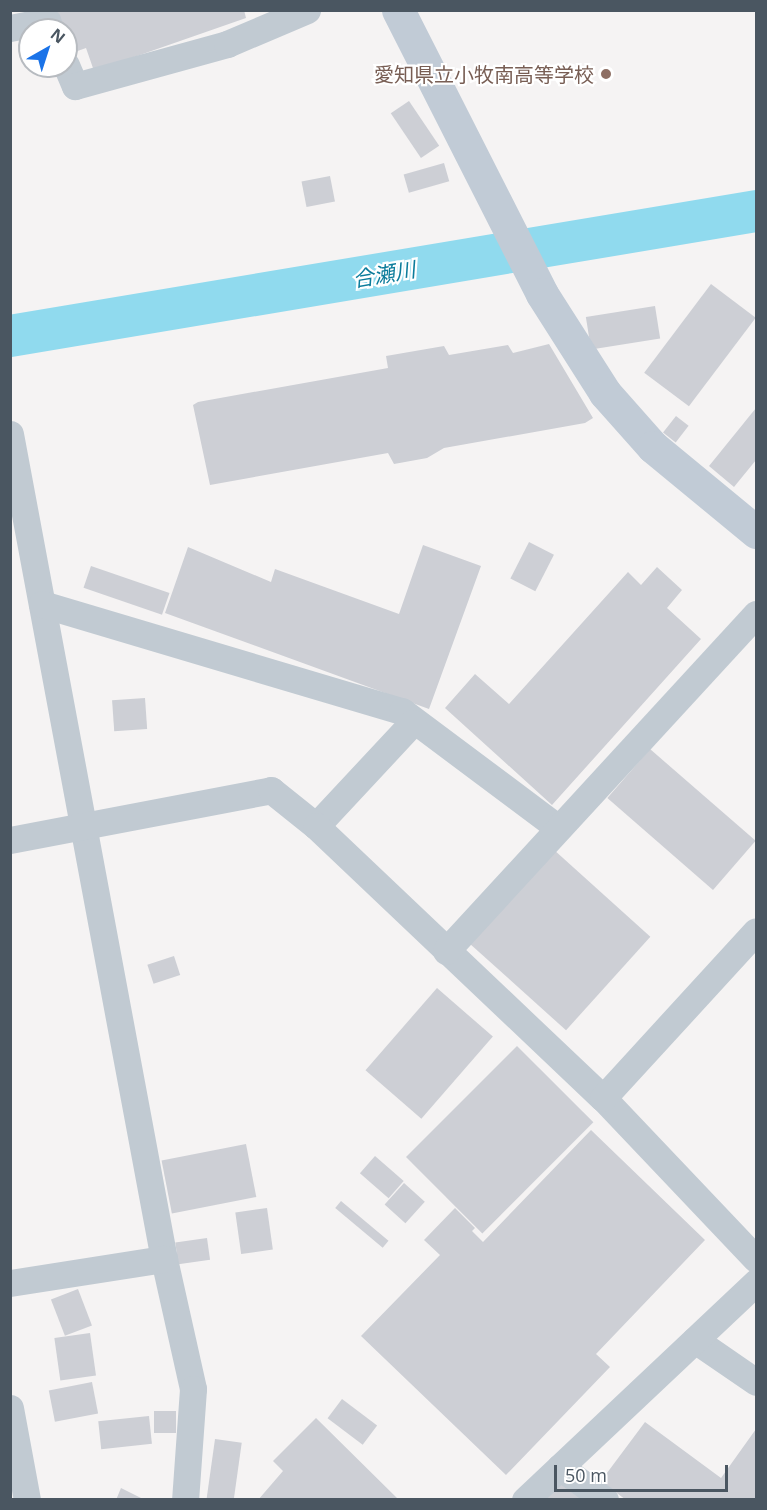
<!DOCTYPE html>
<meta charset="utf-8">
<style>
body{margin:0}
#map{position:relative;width:767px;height:1510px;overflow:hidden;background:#f5f3f3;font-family:"Open Sans","Noto Sans JP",sans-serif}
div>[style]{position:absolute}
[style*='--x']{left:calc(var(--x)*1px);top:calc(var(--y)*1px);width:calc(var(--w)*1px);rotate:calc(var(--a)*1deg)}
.river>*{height:42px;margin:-21px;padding:0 21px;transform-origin:21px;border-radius:21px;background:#90daee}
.building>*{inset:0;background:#cdcfd5;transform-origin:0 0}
.street>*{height:27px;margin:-13.5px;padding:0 13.5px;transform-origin:13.5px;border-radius:13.5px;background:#c1cad2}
.secondary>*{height:33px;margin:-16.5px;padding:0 16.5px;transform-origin:16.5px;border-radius:16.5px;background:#c1cbd6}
.dots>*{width:16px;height:16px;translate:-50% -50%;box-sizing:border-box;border:3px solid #fff;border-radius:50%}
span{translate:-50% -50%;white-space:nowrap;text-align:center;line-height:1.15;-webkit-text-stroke:4.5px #fff;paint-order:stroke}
.education-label{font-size:20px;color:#785e54}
.right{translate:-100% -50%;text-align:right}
.water-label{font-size:21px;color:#0c7c9b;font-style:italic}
.frame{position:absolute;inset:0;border:12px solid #4a5661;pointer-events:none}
.north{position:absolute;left:18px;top:18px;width:60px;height:60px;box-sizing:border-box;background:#fff;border:2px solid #b7bbc0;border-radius:50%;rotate:39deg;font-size:16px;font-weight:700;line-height:24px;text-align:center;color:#4a5661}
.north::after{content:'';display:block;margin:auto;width:21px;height:27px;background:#1a73e8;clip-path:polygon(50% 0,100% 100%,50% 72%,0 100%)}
.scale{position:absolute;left:554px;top:1465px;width:174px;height:27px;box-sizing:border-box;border:3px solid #4a5661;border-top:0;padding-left:8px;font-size:18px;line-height:21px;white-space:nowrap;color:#4a5661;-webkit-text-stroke:4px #fff;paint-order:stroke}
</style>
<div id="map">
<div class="river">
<i style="--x:10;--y:336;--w:756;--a:-9.51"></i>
</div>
<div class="building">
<i style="clip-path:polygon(57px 10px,244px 10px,246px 18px,94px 71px,86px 48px,72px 53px)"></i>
<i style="left:409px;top:101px;width:54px;height:22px;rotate:56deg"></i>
<i style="left:444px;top:163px;width:19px;height:42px;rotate:74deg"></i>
<i style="left:330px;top:176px;width:26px;height:29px;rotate:79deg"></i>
<i style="left:711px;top:284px;width:56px;height:111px;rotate:37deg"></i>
<i style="left:655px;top:306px;width:33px;height:70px;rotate:81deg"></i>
<i style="clip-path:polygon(549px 344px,593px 418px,585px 423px,444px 448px,427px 458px,394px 464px,388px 453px,210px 485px,193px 405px,198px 402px,388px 368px,386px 356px,444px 346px,449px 355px,508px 345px,513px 353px)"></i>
<i style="clip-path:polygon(756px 408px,756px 460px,734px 487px,709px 466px)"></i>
<i style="left:676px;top:416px;width:16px;height:21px;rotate:38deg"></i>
<i style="left:529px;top:542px;width:28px;height:41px;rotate:27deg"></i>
<i style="clip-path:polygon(423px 545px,481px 566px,429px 709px,165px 613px,188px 547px,271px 582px,275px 569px,399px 614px)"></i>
<i style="left:91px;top:566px;width:83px;height:23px;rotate:19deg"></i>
<i style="clip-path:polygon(657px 567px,682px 590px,667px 608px,701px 639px,552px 805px,445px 708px,475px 674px,509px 704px,628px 572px,641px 585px)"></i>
<i style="left:145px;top:698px;width:31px;height:33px;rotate:86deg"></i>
<i style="left:650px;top:749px;width:140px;height:65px;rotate:41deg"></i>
<i style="left:553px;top:849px;width:131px;height:126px;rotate:42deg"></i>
<i style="left:174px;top:956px;width:20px;height:28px;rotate:72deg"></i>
<i style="left:437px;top:988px;width:74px;height:109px;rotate:41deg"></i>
<i style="left:517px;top:1046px;width:108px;height:157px;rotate:45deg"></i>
<i style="clip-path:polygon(591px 1130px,705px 1240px,596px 1354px,610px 1367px,506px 1475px,361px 1336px,440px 1255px,424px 1240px,455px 1208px,475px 1228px,472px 1231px,483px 1242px)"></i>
<i style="left:246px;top:1144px;width:54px;height:86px;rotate:79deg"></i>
<i style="left:375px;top:1156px;width:38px;height:23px;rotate:41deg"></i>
<i style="left:404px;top:1183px;width:28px;height:29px;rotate:42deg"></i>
<i style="left:341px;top:1201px;width:62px;height:9px;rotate:40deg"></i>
<i style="left:267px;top:1208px;width:42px;height:32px;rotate:82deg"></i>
<i style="left:207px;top:1238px;width:22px;height:32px;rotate:82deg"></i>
<i style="left:78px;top:1289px;width:39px;height:29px;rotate:69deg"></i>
<i style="left:90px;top:1333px;width:43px;height:36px;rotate:82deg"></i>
<i style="left:92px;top:1382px;width:32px;height:44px;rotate:79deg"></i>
<i style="left:342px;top:1399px;width:44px;height:24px;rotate:37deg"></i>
<i style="left:154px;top:1411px;width:22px;height:22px"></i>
<i style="left:149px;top:1416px;width:28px;height:51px;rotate:84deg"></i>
<i style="clip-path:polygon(316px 1418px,399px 1500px,258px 1500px,283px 1471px,273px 1461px)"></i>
<i style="clip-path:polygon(645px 1422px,721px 1478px,756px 1429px,756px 1500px,626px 1500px,601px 1481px)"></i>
<i style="left:215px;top:1439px;width:27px;height:62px;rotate:8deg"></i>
<i style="clip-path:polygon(558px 1480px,585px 1500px,543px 1500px)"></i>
<i style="clip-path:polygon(121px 1488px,145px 1500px,116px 1500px)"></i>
</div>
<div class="street">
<i style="--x:10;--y:28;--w:38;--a:-11"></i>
<i style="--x:47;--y:21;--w:10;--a:66"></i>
<i style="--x:66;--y:65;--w:23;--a:67"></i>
<i style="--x:75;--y:86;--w:158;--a:-15.4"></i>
<i style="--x:227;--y:44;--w:87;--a:-23"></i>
<i style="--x:10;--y:434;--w:839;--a:79.43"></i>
<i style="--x:164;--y:1259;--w:133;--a:77.4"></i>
<i style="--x:193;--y:1389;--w:111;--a:94.1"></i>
<i style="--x:42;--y:604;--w:376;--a:16.6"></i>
<i style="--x:402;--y:711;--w:194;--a:36.8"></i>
<i style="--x:316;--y:826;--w:141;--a:-47"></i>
<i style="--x:10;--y:840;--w:266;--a:-10.8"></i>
<i style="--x:271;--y:790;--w:58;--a:38.7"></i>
<i style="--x:316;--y:826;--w:395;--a:43.5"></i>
<i style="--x:603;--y:1098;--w:222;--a:46.5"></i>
<i style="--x:446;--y:951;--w:458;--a:-47.4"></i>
<i style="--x:603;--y:1098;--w:226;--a:-47.5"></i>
<i style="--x:10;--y:1283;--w:156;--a:-8.9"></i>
<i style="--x:695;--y:1340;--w:74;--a:34.5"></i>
<i style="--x:10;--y:1408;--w:94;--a:79.5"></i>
<i style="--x:560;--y:1467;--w:56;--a:36.3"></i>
<i style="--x:525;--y:1500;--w:318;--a:-43.3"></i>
</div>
<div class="secondary">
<i style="--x:398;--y:10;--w:318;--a:63.1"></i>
<i style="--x:542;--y:294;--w:117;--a:57.5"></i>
<i style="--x:605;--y:393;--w:72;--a:48.4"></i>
<i style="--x:653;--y:447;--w:134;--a:39.5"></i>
</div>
<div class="dots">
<i style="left:606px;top:74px;background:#8d6e63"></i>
</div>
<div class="education-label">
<span class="right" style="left:594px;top:74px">愛知県立小牧南高等学校</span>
</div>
<div class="water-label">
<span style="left:384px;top:274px;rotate:-10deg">合瀬川</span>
</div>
<div class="frame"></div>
<div class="north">N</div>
<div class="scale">50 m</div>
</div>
